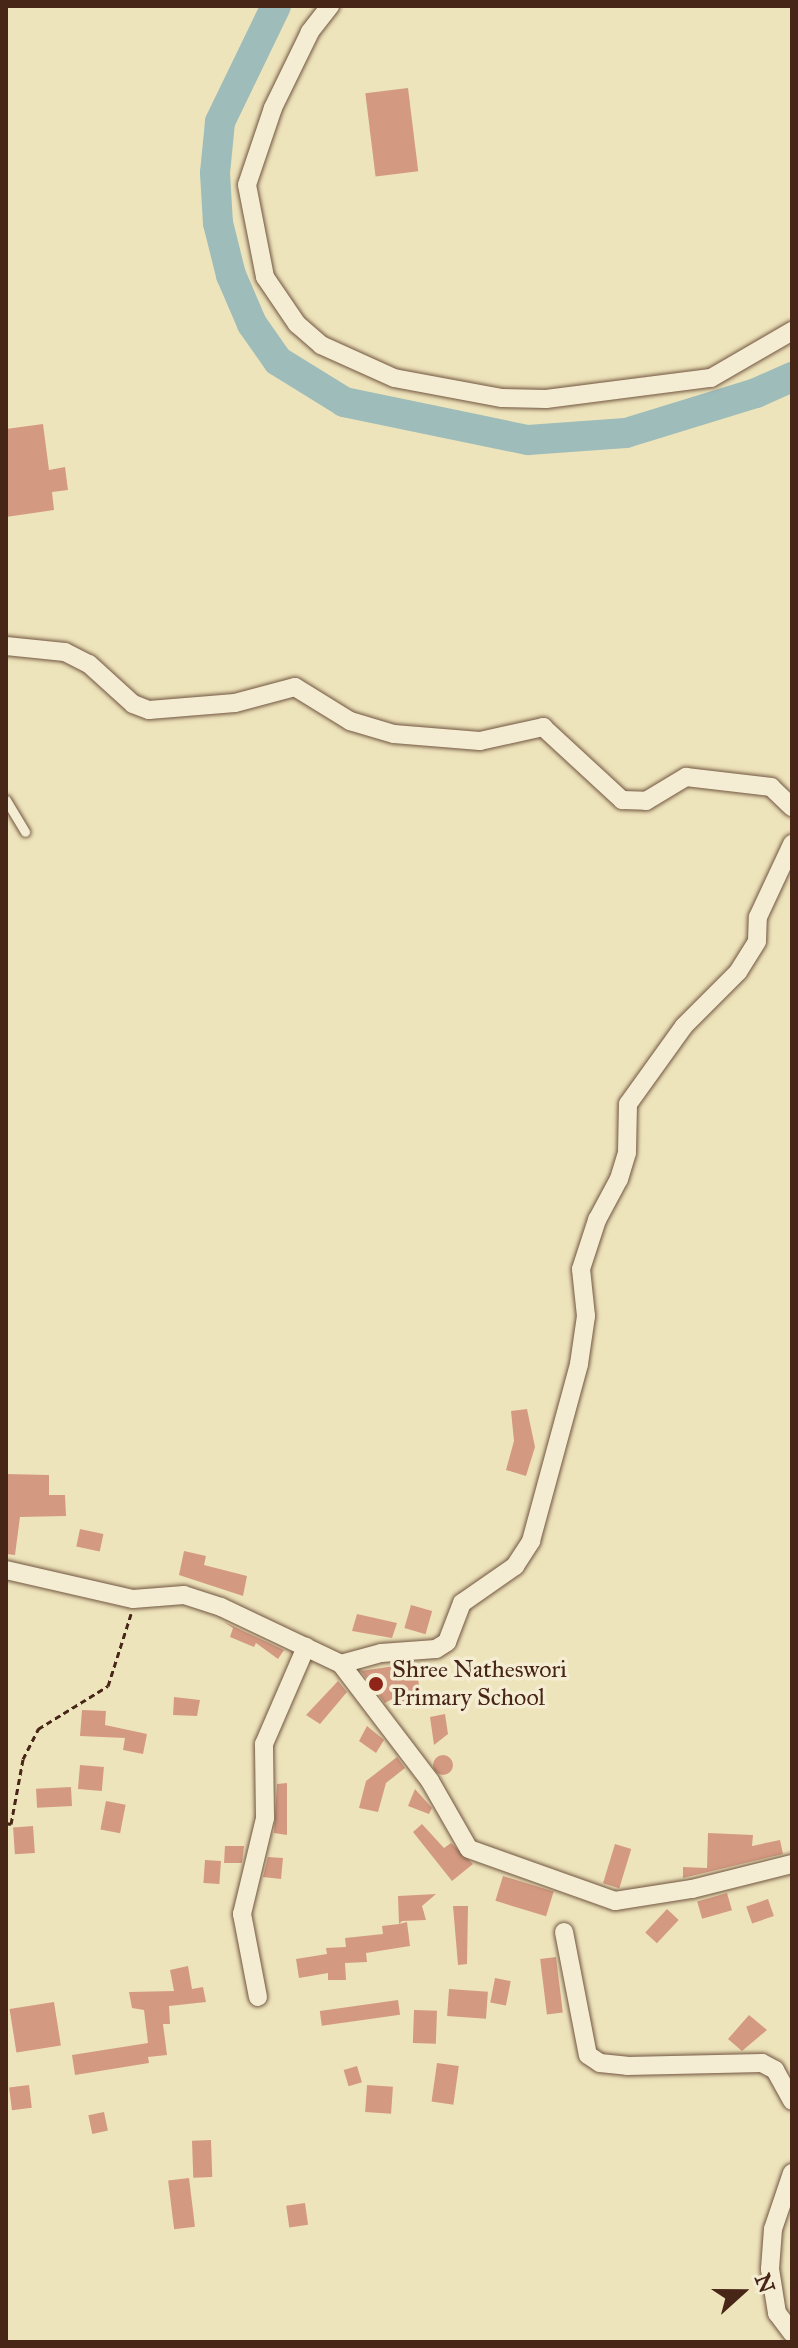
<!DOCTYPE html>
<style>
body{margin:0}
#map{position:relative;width:798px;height:2348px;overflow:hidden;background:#eee4bb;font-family:"IM FELL Great Primer",serif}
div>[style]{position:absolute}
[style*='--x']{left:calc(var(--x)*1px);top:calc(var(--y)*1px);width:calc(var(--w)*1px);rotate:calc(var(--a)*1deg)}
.river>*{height:30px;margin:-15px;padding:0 15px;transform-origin:15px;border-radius:15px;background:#9ebcba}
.building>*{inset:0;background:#d49a81;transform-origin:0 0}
.round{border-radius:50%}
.path>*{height:3px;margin-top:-1.5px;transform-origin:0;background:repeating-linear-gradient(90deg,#472517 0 6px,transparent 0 10px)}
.roads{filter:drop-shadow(0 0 2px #715540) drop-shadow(0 0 2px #715540)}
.service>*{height:9px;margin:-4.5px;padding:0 4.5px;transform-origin:4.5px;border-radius:4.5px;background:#f4edd3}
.minor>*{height:18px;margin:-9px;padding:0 9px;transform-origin:9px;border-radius:9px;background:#f4edd3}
.dots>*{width:22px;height:22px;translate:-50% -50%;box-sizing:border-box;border:4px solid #f4edd3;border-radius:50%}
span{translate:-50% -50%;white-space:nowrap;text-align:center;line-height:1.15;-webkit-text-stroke:7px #f4edd3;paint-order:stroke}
.poi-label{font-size:24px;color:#472517}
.left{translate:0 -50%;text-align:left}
.frame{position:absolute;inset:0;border:8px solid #472517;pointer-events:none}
.north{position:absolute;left:702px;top:2252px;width:80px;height:80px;-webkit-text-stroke:6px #f4edd3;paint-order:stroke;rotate:69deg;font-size:22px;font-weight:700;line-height:32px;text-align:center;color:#472517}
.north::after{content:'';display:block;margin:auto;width:28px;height:36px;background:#472517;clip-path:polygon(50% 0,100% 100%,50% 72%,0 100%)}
</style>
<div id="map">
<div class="river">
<i style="--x:276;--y:6;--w:129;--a:115.8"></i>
<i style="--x:220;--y:122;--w:51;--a:95.6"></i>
<i style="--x:215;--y:173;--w:50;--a:86.6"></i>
<i style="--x:218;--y:223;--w:54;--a:76"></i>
<i style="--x:231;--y:275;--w:53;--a:66.8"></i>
<i style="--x:252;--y:324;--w:45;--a:54.9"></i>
<i style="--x:278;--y:361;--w:78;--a:31.8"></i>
<i style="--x:344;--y:402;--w:188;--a:11.7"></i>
<i style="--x:528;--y:440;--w:98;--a:-4.1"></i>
<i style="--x:626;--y:433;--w:136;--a:-17.1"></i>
<i style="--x:756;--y:393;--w:39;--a:-24"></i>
</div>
<div class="building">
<i style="left:408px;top:88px;width:84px;height:43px;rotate:83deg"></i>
<i style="clip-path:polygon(43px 424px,49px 470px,65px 467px,68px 490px,52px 492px,54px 510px,6px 517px,6px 429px)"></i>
<i style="clip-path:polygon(527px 1409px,535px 1447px,526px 1476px,506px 1470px,514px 1441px,511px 1411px)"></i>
<i style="clip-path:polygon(6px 1474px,49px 1475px,49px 1495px,65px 1495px,66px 1516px,20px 1517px,15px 1555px,6px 1554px)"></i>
<i style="left:80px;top:1529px;width:24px;height:18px;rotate:12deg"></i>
<i style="clip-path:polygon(184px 1551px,206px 1556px,204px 1565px,247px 1576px,243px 1596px,179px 1575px)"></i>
<i style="left:411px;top:1605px;width:22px;height:24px;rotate:16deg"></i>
<i style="clip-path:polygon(357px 1614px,397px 1623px,392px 1638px,352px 1631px)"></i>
<i style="clip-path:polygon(224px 1622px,284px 1650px,278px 1659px,256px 1643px,254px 1647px,230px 1637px,233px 1628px)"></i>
<i style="clip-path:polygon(415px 1663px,422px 1701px,402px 1704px,401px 1694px,385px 1703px,361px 1671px)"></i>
<i style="clip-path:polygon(338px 1681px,347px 1692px,320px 1724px,306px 1715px)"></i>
<i style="clip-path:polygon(174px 1697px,200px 1700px,197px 1716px,173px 1715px)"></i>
<i style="clip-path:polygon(82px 1710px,106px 1711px,105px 1725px,147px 1734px,143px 1754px,123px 1750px,125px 1738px,80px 1736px)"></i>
<i style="clip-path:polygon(445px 1714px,448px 1734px,434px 1745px,430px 1717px)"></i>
<i style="clip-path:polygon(367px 1726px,384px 1740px,376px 1753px,359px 1741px)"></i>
<i class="round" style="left:433px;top:1755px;width:20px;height:20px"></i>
<i style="clip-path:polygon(397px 1757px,405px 1768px,386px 1783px,378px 1812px,359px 1808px,366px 1781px)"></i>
<i style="left:80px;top:1765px;width:24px;height:24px;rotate:5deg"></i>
<i style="clip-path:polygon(287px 1783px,287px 1835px,274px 1833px,277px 1784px)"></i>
<i style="left:71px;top:1787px;width:19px;height:35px;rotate:87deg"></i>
<i style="clip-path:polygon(415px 1789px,432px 1808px,429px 1814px,408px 1806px)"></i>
<i style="left:106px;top:1801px;width:20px;height:29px;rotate:11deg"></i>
<i style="clip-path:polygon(422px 1824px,444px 1848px,451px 1843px,473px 1864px,452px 1881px,413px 1832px)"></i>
<i style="left:33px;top:1826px;width:27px;height:20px;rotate:86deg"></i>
<i style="clip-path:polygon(708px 1833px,753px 1835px,752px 1846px,780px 1840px,783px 1854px,683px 1878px,683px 1867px,707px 1868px)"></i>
<i style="left:615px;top:1844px;width:17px;height:41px;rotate:17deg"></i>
<i style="clip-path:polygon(225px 1846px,244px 1846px,242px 1863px,224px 1863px)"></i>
<i style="clip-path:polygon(268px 1857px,283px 1858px,281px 1879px,263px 1877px)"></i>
<i style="left:205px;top:1860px;width:16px;height:23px;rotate:4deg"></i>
<i style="left:503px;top:1876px;width:53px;height:26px;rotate:17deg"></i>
<i style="left:727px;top:1893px;width:18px;height:31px;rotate:74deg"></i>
<i style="clip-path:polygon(436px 1894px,422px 1906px,426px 1920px,402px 1921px,399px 1924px,407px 1922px,410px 1946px,366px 1953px,367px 1962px,345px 1963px,346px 1980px,328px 1980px,328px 1973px,299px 1978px,296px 1959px,327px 1954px,326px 1948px,346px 1947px,345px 1938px,383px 1934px,382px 1926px,399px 1924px,398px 1896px)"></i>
<i style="left:768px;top:1899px;width:18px;height:23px;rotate:71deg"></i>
<i style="clip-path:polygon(453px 1906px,468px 1906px,467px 1964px,458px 1965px)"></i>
<i style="left:667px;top:1909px;width:16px;height:32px;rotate:43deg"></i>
<i style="left:556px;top:1957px;width:56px;height:16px;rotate:83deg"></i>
<i style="clip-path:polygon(188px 1966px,192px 1989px,203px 1987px,206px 2002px,169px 2006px,170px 2024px,163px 2024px,167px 2055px,148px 2057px,149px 2063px,75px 2075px,72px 2055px,148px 2043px,144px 2010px,132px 2008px,129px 1992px,174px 1991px,170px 1970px)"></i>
<i style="left:495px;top:1978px;width:16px;height:25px;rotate:11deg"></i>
<i style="left:449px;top:1989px;width:39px;height:27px;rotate:4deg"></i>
<i style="left:398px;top:2000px;width:15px;height:79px;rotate:82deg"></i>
<i style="left:54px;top:2002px;width:44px;height:45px;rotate:81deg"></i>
<i style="left:414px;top:2010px;width:23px;height:33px;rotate:2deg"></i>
<i style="clip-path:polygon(749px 2015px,767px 2030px,742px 2051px,728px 2039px)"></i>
<i style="left:437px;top:2063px;width:22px;height:39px;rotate:8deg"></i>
<i style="left:357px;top:2066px;width:17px;height:14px;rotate:73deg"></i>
<i style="left:29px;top:2085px;width:23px;height:20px;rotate:83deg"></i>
<i style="left:367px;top:2085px;width:26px;height:27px;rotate:4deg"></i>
<i style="left:104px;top:2112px;width:19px;height:16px;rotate:78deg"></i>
<i style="left:211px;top:2140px;width:37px;height:19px;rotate:88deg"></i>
<i style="left:189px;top:2178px;width:49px;height:21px;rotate:83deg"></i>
<i style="left:305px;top:2203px;width:22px;height:19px;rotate:82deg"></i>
</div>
<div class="path">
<i style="--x:6;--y:1823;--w:5;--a:11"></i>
<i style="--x:11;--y:1824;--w:66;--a:-79.5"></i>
<i style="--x:23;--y:1759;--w:34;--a:-63"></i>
<i style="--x:38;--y:1729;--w:82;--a:-31.6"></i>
<i style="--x:108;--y:1686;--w:76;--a:-72.3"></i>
</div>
<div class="roads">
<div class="service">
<i style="--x:6;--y:800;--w:37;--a:59"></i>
</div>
<div class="minor">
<i style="--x:330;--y:6;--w:33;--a:128"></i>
<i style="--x:310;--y:32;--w:85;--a:116"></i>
<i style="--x:273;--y:108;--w:81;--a:108.7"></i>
<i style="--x:247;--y:185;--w:94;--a:78.9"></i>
<i style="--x:265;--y:277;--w:57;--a:55.8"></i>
<i style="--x:297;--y:324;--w:32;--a:41"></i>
<i style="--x:321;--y:345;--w:80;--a:24.3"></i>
<i style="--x:394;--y:378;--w:110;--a:10.5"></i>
<i style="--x:502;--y:398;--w:44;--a:1.3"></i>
<i style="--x:546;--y:399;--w:166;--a:-7.3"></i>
<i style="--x:711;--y:378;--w:94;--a:-30.1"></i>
<i style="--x:6;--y:646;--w:59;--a:5.8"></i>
<i style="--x:65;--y:652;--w:27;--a:27"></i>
<i style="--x:89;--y:664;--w:59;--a:42.3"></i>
<i style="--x:133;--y:704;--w:17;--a:21"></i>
<i style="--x:149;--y:710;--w:86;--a:-4.7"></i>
<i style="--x:235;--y:703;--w:62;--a:-14.9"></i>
<i style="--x:295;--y:687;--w:65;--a:31.7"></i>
<i style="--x:350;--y:721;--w:46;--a:16.5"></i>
<i style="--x:394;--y:734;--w:86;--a:4.7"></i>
<i style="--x:480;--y:741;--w:65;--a:-12.5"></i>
<i style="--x:543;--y:727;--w:108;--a:42.7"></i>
<i style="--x:622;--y:800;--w:24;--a:2"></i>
<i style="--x:646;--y:801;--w:47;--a:-31"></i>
<i style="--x:686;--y:777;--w:86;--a:6.7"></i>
<i style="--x:771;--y:787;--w:29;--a:44"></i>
<i style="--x:6;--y:1570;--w:130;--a:12.9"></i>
<i style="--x:133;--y:1599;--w:51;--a:-4.5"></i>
<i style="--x:184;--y:1595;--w:39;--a:18"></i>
<i style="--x:221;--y:1607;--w:133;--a:25.4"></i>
<i style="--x:341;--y:1664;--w:147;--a:52.7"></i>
<i style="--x:430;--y:1781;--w:78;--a:60.2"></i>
<i style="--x:469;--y:1849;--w:155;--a:19.6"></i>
<i style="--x:615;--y:1901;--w:78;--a:-8.9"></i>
<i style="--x:692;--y:1889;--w:103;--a:-14"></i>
<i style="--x:341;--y:1664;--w:41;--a:-15.4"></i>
<i style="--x:381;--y:1653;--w:55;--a:-4.2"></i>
<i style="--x:436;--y:1649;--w:13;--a:-32"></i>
<i style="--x:447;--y:1642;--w:42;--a:-69"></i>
<i style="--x:462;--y:1603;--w:65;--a:-34.9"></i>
<i style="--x:515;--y:1566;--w:30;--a:-57"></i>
<i style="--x:531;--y:1541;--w:183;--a:-74.8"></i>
<i style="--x:579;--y:1364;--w:49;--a:-81.7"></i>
<i style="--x:586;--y:1316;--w:47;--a:-96.1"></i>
<i style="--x:581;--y:1269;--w:52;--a:-71.9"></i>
<i style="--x:597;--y:1220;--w:47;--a:-61.8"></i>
<i style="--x:619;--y:1179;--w:28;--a:-73"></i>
<i style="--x:627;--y:1152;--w:48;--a:-88.8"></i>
<i style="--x:628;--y:1104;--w:96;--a:-54.3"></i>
<i style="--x:684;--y:1026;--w:76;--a:-45"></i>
<i style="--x:738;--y:972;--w:36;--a:-58"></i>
<i style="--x:757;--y:941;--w:24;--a:-88"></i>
<i style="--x:758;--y:917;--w:81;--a:-65"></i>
<i style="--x:564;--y:1932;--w:125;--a:79"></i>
<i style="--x:588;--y:2055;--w:14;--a:34"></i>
<i style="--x:600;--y:2063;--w:27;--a:6"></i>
<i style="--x:627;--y:2066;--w:135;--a:-1.3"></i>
<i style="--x:762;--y:2063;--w:15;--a:28"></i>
<i style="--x:775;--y:2070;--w:35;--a:61"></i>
<i style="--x:258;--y:1997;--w:85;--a:-100.9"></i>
<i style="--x:242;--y:1914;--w:99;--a:-76.5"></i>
<i style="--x:265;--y:1818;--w:74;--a:-90.8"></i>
<i style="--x:264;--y:1744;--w:106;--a:-66.6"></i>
<i style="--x:792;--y:2173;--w:59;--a:108.7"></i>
<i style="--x:773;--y:2229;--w:40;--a:94.3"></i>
<i style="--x:770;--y:2269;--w:45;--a:81"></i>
<i style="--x:777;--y:2313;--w:25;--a:53"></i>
</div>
</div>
<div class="dots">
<i style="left:376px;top:1684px;background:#8f2418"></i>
</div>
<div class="poi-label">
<span class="left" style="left:392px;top:1684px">Shree Natheswori<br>Primary School</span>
</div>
<div class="frame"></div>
<div class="north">N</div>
</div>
